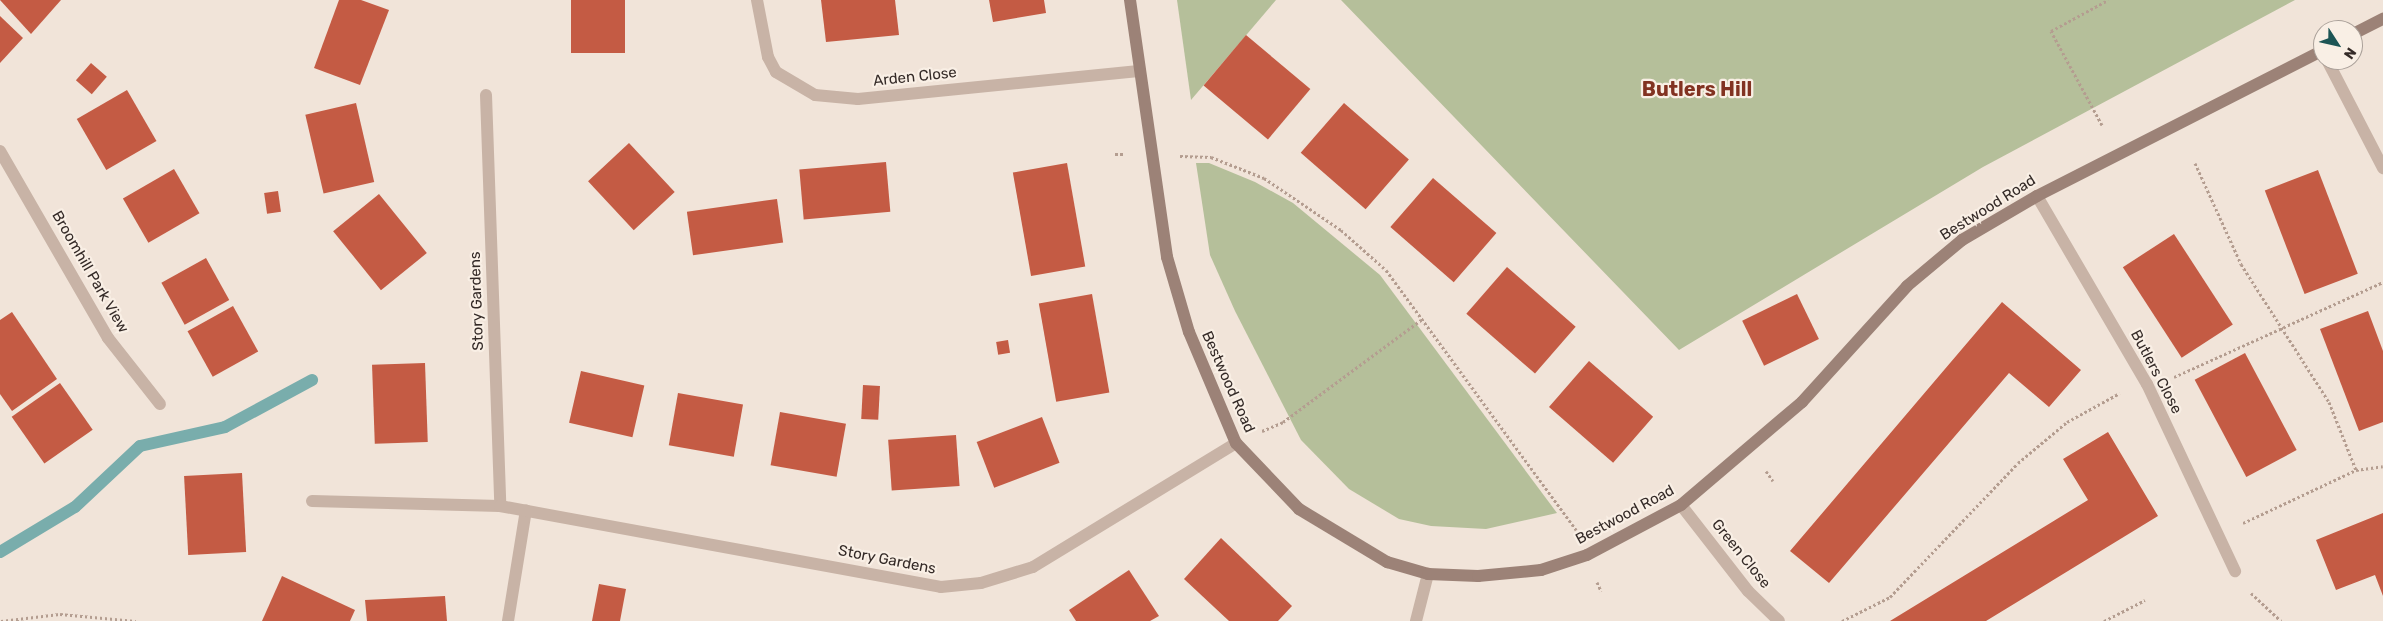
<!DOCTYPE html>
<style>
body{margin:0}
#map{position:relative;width:2383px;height:621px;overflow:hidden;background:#f1e4d9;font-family:Rubik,sans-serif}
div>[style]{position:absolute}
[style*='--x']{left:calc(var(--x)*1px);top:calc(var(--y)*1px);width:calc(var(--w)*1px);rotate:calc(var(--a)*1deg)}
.green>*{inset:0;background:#b5bf9a}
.stream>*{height:12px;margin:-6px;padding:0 6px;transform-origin:6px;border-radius:6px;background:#79adac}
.building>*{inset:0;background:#c45b44;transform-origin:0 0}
.path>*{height:3px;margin-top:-1.5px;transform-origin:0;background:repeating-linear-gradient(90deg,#b49d90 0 2.5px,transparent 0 5px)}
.lane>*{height:12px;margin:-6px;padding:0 6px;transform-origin:6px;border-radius:6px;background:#c8b3a6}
.street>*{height:12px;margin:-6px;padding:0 6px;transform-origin:6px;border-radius:6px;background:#c8b3a6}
.secondary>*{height:12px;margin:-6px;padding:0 6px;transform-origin:6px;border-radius:6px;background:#9c8277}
span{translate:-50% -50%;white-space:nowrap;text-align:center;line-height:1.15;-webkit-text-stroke:4.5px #f9efe5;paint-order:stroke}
.street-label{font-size:15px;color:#342a27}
.district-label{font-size:20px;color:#823221;font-weight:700}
.north{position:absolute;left:2313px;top:20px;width:50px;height:50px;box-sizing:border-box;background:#f9efe5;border:1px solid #aaa099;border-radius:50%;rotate:125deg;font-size:14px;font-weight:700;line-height:20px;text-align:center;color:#342a27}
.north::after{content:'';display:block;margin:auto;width:18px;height:22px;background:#1d5555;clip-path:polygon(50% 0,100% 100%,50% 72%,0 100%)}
</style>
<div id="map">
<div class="green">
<i style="clip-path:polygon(1177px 0,1276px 0,1191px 100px)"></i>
<i style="clip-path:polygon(1341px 0,2295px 0,1983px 167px,1679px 350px)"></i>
<i style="clip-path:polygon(1196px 163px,1209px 163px,1255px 182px,1293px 203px,1380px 275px,1557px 513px,1486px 529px,1431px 526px,1399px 519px,1349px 489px,1301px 440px,1235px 311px,1210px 255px)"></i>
</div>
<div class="stream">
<i style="--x:0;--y:552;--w:87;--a:-31"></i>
<i style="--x:75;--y:507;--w:89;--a:-43.2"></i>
<i style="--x:140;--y:446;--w:87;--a:-12.6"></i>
<i style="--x:225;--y:427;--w:99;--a:-28.4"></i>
</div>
<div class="building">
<i style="clip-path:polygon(0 0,61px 0,31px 34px)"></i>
<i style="clip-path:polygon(339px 0,361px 0,389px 10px,360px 85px,314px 68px)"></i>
<i style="left:571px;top:0;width:54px;height:53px"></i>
<i style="clip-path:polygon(821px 0,895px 0,899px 35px,826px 42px)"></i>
<i style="clip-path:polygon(989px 0,1044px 0,1046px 13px,993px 22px)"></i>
<i style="clip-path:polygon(0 16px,23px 38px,0 63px)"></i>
<i style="left:1246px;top:35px;width:84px;height:66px;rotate:40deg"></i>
<i style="left:91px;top:63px;width:21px;height:23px;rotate:41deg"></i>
<i style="left:127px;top:90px;width:59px;height:58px;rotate:60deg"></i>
<i style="left:356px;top:103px;width:81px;height:52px;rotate:77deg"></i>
<i style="left:1344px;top:103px;width:86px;height:66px;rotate:41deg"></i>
<i style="left:629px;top:143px;width:67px;height:56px;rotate:47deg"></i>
<i style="left:886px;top:162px;width:50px;height:87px;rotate:85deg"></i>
<i style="left:1067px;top:163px;width:105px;height:55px;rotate:80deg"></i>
<i style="left:174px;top:169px;width:51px;height:59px;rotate:60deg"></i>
<i style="left:2318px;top:170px;width:111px;height:57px;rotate:69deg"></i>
<i style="left:1433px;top:178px;width:84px;height:65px;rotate:41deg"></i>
<i style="left:278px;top:191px;width:21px;height:14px;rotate:82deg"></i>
<i style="left:379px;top:194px;width:76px;height:59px;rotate:51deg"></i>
<i style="left:777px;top:199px;width:44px;height:91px;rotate:82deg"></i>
<i style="left:2174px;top:234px;width:108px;height:61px;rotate:57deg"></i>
<i style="left:206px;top:258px;width:48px;height:51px;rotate:61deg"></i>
<i style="left:1507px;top:267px;width:91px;height:62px;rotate:41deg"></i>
<i style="left:1092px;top:294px;width:100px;height:54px;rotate:80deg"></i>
<i style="left:1797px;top:294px;width:50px;height:61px;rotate:64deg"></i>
<i style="clip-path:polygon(2002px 302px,2081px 370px,2049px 407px,2009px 373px,1829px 583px,1790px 551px)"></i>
<i style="left:233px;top:306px;width:52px;height:52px;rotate:61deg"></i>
<i style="clip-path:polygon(2368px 311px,2383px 351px,2383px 422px,2359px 431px,2320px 329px)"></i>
<i style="clip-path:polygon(12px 312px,57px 379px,12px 411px,0 394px,0 320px)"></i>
<i style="left:1008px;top:340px;width:13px;height:12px;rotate:81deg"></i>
<i style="left:2245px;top:353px;width:110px;height:57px;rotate:62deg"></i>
<i style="left:1589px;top:361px;width:85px;height:61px;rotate:41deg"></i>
<i style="left:425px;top:363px;width:79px;height:53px;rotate:88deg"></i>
<i style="left:581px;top:371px;width:65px;height:53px;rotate:13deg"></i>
<i style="left:60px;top:383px;width:57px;height:59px;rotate:55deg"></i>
<i style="left:863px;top:385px;width:17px;height:34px;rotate:3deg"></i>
<i style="left:678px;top:393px;width:66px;height:53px;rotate:10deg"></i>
<i style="left:780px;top:412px;width:67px;height:54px;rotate:10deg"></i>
<i style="left:1042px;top:417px;width:49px;height:70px;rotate:69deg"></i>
<i style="clip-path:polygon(2108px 432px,2158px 516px,1986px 621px,1890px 621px,2088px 500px,2063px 459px)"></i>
<i style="left:956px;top:435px;width:51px;height:68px;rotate:86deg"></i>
<i style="left:242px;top:473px;width:79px;height:58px;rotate:87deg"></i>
<i style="clip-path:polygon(2383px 513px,2383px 596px,2375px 575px,2336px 590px,2316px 540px)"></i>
<i style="clip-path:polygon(1221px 538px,1292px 606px,1278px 621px,1229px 621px,1184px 579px)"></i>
<i style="clip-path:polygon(1129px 570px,1159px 616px,1150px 621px,1076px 621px,1069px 610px)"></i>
<i style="clip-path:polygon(282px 576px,355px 610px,350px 621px,262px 621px)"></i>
<i style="clip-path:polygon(599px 584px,626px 589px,620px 621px,592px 621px)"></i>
<i style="clip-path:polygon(445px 596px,447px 621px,367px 621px,365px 600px)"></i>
</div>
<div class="path">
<i style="--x:2102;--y:125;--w:107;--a:-118.5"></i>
<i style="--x:2051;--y:31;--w:65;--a:-28.5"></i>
<i style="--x:1115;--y:154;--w:9;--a:0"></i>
<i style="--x:1180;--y:156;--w:31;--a:2"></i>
<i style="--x:1211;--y:157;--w:57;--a:21.6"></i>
<i style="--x:1264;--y:178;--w:93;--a:34"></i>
<i style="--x:1341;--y:230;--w:60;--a:41.6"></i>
<i style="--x:1386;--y:270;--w:322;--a:53.8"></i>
<i style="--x:2195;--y:163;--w:111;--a:65.5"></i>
<i style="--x:2241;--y:264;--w:164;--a:57.5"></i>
<i style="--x:2329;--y:402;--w:73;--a:68.3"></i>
<i style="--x:2174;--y:377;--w:230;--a:-24.4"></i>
<i style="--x:1262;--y:431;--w:23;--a:-23"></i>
<i style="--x:1283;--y:422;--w:172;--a:-36.5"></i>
<i style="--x:1766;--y:471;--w:12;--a:55"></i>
<i style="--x:2243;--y:523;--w:125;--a:-25.1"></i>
<i style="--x:2356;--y:470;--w:27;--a:-8"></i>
<i style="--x:1597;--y:582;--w:10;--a:66"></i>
<i style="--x:2251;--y:593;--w:41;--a:43"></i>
<i style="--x:1;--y:621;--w:59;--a:-6.8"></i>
<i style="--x:60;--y:614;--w:76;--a:5.3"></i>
<i style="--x:1842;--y:621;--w:54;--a:-26.6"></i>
<i style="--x:1890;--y:597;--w:185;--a:-46.3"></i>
<i style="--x:2018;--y:463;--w:64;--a:-39.9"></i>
<i style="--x:2067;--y:422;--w:60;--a:-28.7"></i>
<i style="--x:2104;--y:621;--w:46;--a:-27.1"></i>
</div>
<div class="lane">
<i style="--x:508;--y:621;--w:112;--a:-80.8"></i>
</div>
<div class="street">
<i style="--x:757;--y:0;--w:58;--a:79.1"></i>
<i style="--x:768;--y:57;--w:17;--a:62"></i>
<i style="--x:776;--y:72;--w:45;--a:30.5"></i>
<i style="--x:815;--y:95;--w:43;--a:5.3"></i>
<i style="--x:858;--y:99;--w:282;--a:-5.7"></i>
<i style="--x:2327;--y:60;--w:122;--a:62.6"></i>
<i style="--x:486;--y:95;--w:411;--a:88"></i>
<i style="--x:0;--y:151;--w:216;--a:60"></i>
<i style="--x:108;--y:338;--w:84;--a:51.8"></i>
<i style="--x:2037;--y:196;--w:218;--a:59.7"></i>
<i style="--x:2147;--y:384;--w:207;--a:64.8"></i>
<i style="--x:312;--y:501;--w:188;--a:1.5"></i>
<i style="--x:500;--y:506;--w:448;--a:10.4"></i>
<i style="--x:941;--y:587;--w:40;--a:-5.7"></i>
<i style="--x:981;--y:583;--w:54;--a:-17.1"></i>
<i style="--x:1033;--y:567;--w:238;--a:-31.4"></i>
<i style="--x:1681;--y:505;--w:109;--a:52.1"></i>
<i style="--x:1748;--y:591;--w:43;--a:44.1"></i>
<i style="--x:1416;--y:621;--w:49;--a:-75.7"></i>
</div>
<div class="secondary">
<i style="--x:1130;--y:0;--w:260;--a:81.8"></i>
<i style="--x:1167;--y:257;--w:78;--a:73.7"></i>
<i style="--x:1189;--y:332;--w:121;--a:67.1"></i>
<i style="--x:1236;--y:443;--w:91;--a:46.3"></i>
<i style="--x:1299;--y:509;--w:103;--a:31.1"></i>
<i style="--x:1387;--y:562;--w:43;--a:16.3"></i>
<i style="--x:1428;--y:574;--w:50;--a:2.3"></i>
<i style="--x:1478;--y:576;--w:63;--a:-5.4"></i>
<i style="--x:1541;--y:570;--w:48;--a:-18.1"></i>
<i style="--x:1587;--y:555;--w:106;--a:-28"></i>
<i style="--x:1681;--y:505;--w:159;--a:-40.4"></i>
<i style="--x:1802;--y:402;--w:156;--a:-47.8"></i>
<i style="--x:1907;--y:286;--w:72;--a:-39.9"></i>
<i style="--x:1962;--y:240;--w:87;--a:-30.4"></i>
<i style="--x:2037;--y:196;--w:321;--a:-27"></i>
<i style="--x:2353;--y:34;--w:34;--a:-27"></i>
</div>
<div class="street-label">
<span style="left:915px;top:77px;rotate:-6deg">Arden Close</span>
<span style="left:1988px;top:208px;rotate:-32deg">Bestwood Road</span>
<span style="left:90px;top:272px;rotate:60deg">Broomhill Park View</span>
<span style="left:477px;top:301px;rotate:-92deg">Story Gardens</span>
<span style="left:2156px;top:372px;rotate:62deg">Butlers Close</span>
<span style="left:1228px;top:382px;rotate:66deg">Bestwood Road</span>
<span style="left:1625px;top:515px;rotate:-28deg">Bestwood Road</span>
<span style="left:1741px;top:554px;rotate:51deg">Green Close</span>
<span style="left:887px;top:560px;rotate:11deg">Story Gardens</span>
</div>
<div class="district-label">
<span style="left:1697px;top:89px">Butlers Hill</span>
</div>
<div class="north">N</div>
</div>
